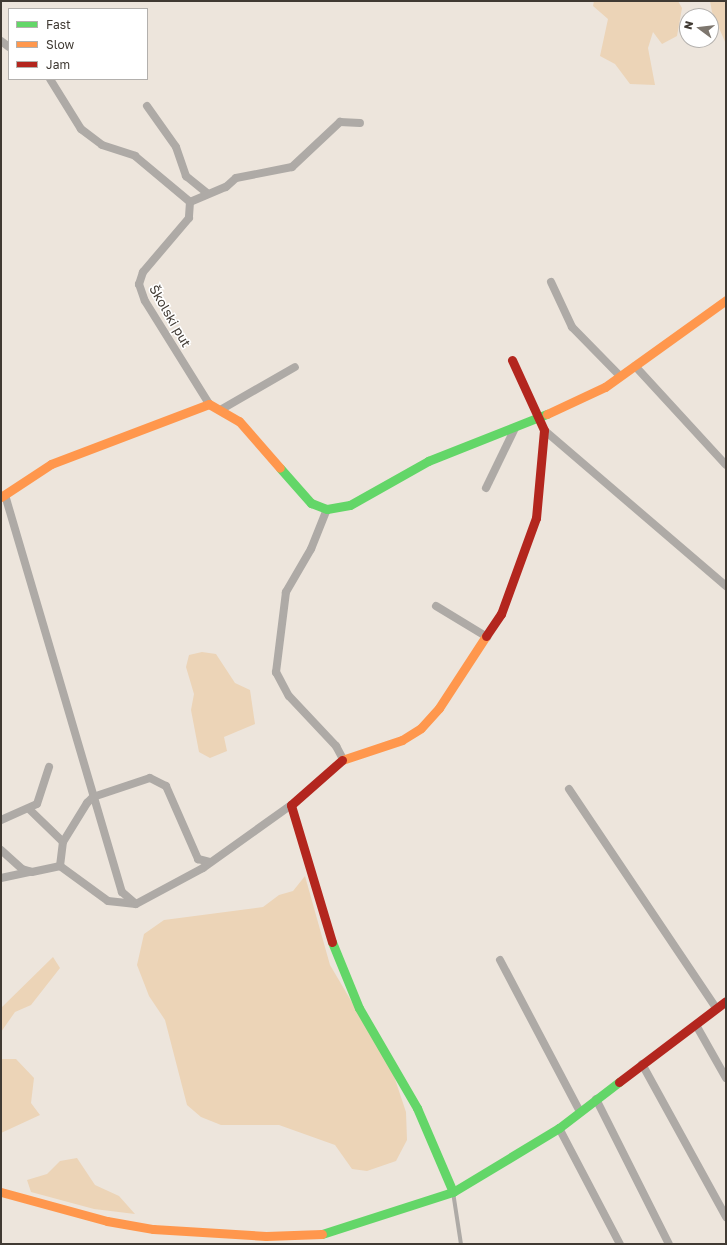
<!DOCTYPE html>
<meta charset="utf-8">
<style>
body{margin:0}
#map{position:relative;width:727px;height:1245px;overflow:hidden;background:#ede5dc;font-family:"Golos Text",sans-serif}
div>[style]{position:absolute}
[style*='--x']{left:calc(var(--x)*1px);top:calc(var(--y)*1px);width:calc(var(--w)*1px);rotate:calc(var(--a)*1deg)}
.green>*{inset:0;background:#ecd4b7}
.lane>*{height:4px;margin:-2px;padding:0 2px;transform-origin:2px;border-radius:2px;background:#aeaaa6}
.street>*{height:8px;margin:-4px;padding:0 4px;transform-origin:4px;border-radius:4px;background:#aeaaa6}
.fast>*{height:9px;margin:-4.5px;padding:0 4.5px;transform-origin:4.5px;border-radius:4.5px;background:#63d668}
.slow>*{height:9px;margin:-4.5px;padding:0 4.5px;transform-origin:4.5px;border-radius:4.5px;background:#ff974d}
.jam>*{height:9px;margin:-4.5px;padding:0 4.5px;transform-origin:4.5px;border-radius:4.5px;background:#b3261e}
span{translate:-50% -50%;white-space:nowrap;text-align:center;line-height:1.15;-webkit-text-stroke:3px #fff;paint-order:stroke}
.street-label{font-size:13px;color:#403a33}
.frame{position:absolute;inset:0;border:2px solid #403a33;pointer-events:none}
.legend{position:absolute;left:8px;top:8px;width:140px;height:72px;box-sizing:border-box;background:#fff;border:1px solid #b3b0ad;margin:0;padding:5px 7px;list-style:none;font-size:12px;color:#403a33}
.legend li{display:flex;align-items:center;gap:8px;height:20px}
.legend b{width:20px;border:1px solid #b3b0ad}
.north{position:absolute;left:679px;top:8px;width:40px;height:40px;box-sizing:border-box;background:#fff;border:1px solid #b3b0ad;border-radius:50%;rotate:285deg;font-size:11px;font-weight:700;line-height:16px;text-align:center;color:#403a33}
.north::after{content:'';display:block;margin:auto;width:14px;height:18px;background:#7d766e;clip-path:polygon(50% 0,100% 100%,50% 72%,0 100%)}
</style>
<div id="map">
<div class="green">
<i style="clip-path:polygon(594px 1px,678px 1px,682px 8px,677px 36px,662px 44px,653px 32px,648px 48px,655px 85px,630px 84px,615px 64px,600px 56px,608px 19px,593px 6px)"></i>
<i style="clip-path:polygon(710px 1px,726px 1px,726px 44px,712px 12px)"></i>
<i style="clip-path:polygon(202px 652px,216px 654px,235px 683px,250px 690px,255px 724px,224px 737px,227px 751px,210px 758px,199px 752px,191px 710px,194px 694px,186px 667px,189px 655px)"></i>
<i style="clip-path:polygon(305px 876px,330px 965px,392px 1070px,406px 1112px,407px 1140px,396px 1161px,367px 1171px,352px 1169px,335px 1145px,279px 1125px,221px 1125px,201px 1117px,187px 1105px,165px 1020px,149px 996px,137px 965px,144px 934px,164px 920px,263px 907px,279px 895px,293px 891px)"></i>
<i style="clip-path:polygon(53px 957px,60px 968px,31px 1005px,15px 1012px,1px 1032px,1px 1008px)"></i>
<i style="clip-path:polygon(1px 1059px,16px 1059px,34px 1078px,31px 1103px,40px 1115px,1px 1133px)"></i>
<i style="clip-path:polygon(77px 1158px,95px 1185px,119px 1196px,135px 1214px,94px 1209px,31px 1192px,27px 1180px,47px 1174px,60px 1161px)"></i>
</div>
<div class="lane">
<i style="--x:453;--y:1192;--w:53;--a:81.3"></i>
</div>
<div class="street">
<i style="--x:1;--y:41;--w:10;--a:37"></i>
<i style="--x:50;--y:79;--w:59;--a:58.2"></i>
<i style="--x:81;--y:129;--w:26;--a:37"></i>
<i style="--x:102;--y:145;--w:35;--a:18"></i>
<i style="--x:135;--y:156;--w:72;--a:39.9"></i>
<i style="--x:190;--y:202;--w:16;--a:94"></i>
<i style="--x:189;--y:218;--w:71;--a:130.4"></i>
<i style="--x:143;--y:272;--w:13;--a:108"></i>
<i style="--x:139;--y:284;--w:18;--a:71"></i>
<i style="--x:145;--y:301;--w:121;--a:58.1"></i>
<i style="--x:147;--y:106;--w:50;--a:54.7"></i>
<i style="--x:176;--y:147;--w:31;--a:71"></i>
<i style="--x:186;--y:176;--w:28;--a:39"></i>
<i style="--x:190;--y:202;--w:39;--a:-23"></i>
<i style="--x:226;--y:187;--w:13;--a:-42"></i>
<i style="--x:236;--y:178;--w:57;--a:-11.1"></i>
<i style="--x:292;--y:167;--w:66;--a:-43.2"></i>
<i style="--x:340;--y:122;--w:20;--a:3"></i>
<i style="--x:551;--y:282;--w:50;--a:65"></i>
<i style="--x:572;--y:327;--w:69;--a:45.6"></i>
<i style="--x:635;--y:366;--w:134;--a:47.4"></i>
<i style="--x:222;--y:409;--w:84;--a:-29.9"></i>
<i style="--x:544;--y:430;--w:240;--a:40.6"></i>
<i style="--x:486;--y:488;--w:67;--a:-64.2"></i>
<i style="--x:5;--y:495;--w:414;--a:73.6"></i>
<i style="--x:122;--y:892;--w:18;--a:41"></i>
<i style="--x:327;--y:509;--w:43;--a:111.8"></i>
<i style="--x:311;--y:549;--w:50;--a:120.2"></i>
<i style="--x:286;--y:592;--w:81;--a:97.1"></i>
<i style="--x:276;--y:672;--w:27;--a:62"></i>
<i style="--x:289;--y:696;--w:69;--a:46.8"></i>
<i style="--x:336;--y:746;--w:15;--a:62"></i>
<i style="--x:436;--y:606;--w:60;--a:31.3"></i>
<i style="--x:569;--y:789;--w:265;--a:56.1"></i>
<i style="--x:29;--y:809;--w:47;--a:44.1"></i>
<i style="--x:1;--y:820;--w:39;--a:-24"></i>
<i style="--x:37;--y:804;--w:39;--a:-72"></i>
<i style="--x:1;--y:850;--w:28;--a:42"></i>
<i style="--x:22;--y:869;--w:10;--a:17"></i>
<i style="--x:32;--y:872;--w:29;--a:-12"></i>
<i style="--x:60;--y:866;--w:59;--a:36.1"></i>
<i style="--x:108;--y:901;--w:28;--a:6"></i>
<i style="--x:136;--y:904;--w:76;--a:-28.2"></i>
<i style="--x:203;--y:868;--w:108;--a:-35.6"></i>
<i style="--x:60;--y:866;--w:24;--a:-83"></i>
<i style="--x:63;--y:842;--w:46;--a:-58.4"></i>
<i style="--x:87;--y:803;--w:8;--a:-45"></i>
<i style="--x:93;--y:797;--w:60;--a:-18.4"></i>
<i style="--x:150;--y:778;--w:18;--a:27"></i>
<i style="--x:166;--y:786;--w:80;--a:66.3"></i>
<i style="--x:198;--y:859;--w:12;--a:14"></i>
<i style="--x:1;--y:878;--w:30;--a:-12"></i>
<i style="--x:500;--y:960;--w:172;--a:62.2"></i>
<i style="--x:696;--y:1025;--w:61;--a:60.5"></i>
<i style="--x:642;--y:1064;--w:175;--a:61.2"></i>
<i style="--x:596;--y:1099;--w:162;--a:63.3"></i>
<i style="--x:559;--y:1128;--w:131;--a:62.3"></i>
</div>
<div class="fast">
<i style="--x:280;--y:468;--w:47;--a:48.5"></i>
<i style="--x:311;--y:503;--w:17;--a:21"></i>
<i style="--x:327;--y:509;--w:23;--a:-10"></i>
<i style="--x:350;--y:505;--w:90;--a:-29.4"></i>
<i style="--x:428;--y:461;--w:128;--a:-21.6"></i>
<i style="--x:332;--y:942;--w:71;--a:67.8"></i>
<i style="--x:359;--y:1008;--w:116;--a:59.9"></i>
<i style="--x:417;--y:1108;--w:91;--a:66.8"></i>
<i style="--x:322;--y:1234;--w:138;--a:-17.8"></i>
<i style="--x:453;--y:1192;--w:124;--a:-31.1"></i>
<i style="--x:559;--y:1128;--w:76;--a:-37.5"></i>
</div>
<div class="slow">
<i style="--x:547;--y:414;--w:64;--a:-25"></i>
<i style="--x:605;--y:387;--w:149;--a:-35.7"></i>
<i style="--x:1;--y:497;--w:60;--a:-33.4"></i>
<i style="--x:51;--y:464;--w:169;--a:-20.8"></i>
<i style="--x:209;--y:404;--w:34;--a:30"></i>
<i style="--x:239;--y:421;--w:62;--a:48.9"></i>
<i style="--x:342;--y:760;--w:63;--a:-18.4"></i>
<i style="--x:402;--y:740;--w:22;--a:-32"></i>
<i style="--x:421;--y:728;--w:27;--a:-48"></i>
<i style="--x:439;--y:708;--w:86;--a:-56.9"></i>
<i style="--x:1;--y:1192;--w:110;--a:15.3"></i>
<i style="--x:107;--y:1221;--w:47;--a:9.9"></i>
<i style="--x:153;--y:1229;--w:113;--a:3.5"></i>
<i style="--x:266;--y:1236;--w:56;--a:-2"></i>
</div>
<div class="jam">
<i style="--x:486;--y:636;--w:27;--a:-56"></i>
<i style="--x:501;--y:614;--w:102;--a:-70"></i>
<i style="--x:536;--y:518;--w:88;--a:-84.8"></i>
<i style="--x:544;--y:430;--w:77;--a:-114.6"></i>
<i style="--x:332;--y:942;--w:143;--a:-106.7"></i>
<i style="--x:291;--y:805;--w:68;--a:-41.4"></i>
<i style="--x:619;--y:1082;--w:134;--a:-37.1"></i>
</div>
<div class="street-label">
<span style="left:170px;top:316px;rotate:60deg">Školski put</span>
</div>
<div class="frame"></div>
<ul class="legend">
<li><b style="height:5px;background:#63d668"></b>Fast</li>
<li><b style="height:5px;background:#ff974d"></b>Slow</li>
<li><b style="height:5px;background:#b3261e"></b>Jam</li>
</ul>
<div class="north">N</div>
</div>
